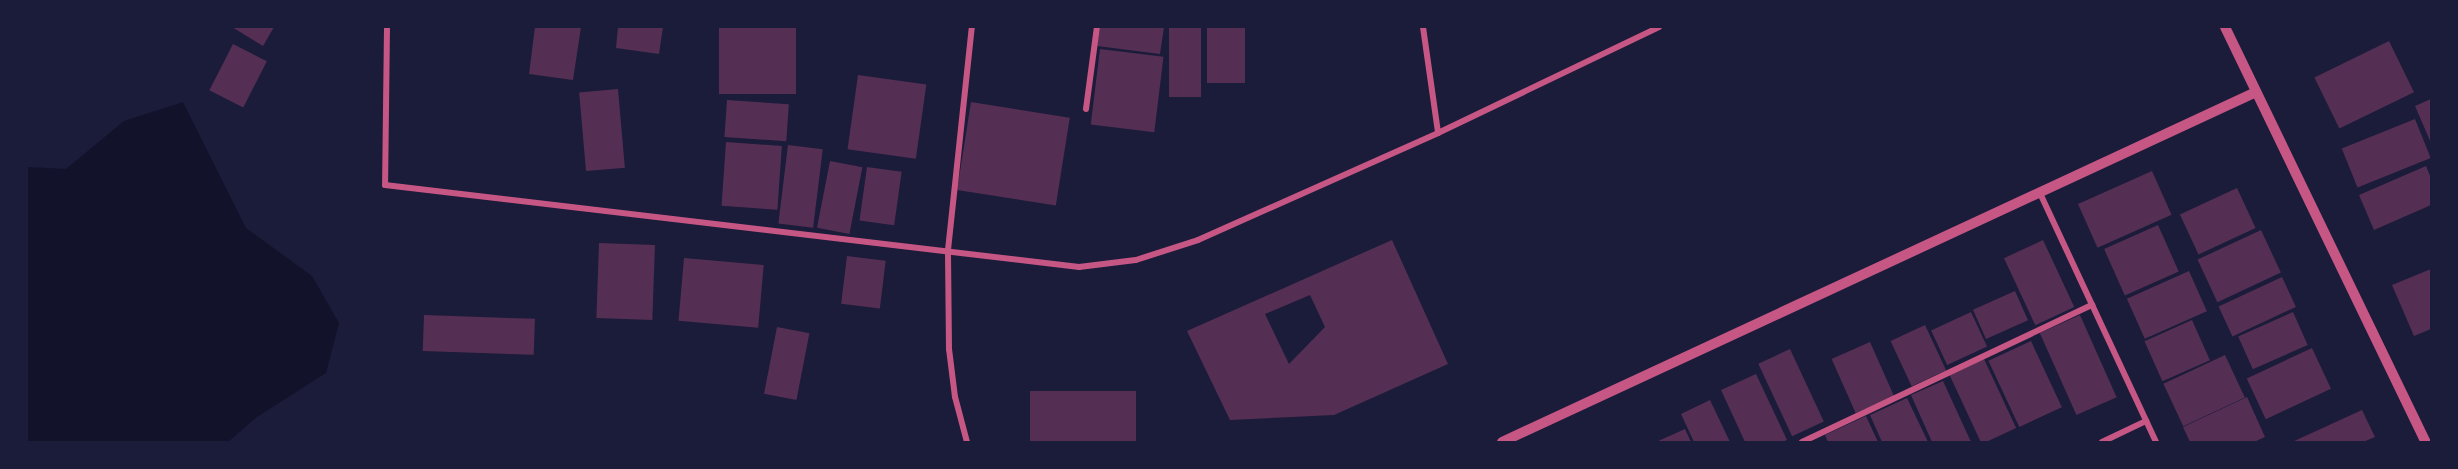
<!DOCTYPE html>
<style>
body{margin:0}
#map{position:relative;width:2458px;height:469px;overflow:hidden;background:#1b1b3a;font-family:Barlow,sans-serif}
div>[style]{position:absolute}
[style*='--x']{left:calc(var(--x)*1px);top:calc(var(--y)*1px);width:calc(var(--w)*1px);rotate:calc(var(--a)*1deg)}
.water>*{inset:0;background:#12122b}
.building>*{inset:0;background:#542f53;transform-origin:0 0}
.minor>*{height:6px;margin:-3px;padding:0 3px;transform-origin:3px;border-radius:3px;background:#c65784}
.tertiary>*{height:10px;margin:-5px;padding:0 5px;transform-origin:5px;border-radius:5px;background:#c65784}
span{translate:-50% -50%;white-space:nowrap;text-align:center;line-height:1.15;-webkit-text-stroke:5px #1b1b3a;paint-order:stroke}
.frame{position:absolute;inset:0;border:28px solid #1b1b3a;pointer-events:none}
</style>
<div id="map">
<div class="water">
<i style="clip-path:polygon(183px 102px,246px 228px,312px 276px,339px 323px,326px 373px,257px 417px,228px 442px,27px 442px,27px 167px,66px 169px,124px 121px)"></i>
</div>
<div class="building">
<i style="clip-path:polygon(232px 27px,274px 27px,263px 46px)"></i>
<i style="clip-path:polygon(535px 27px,581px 27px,573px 80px,529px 74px)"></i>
<i style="clip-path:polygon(618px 27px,663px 27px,659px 54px,616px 48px)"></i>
<i style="left:719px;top:27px;width:77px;height:67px"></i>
<i style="clip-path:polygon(1100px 27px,1164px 27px,1160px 54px,1097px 46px)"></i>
<i style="left:1169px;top:27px;width:32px;height:70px"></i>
<i style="left:1207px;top:27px;width:38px;height:56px"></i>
<i style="left:2389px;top:41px;width:57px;height:83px;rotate:64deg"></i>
<i style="left:233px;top:44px;width:38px;height:52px;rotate:27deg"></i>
<i style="left:1100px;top:49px;width:64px;height:76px;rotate:7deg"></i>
<i style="left:858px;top:75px;width:69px;height:75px;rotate:8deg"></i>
<i style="left:618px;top:89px;width:79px;height:39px;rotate:85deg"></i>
<i style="clip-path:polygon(2431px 99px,2431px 143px,2415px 106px)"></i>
<i style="left:727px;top:100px;width:62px;height:37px;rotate:4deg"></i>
<i style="left:971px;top:102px;width:100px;height:89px;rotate:9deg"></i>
<i style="left:2415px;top:119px;width:42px;height:79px;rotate:68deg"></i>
<i style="left:726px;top:142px;width:56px;height:64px;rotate:4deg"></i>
<i style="left:788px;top:145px;width:35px;height:79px;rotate:7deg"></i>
<i style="left:830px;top:161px;width:33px;height:68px;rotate:11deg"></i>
<i style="clip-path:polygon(2426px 166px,2431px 178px,2431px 205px,2374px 230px,2359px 195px)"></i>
<i style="left:867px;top:167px;width:35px;height:54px;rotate:8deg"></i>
<i style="left:2152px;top:171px;width:48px;height:81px;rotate:66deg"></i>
<i style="left:2237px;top:188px;width:44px;height:63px;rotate:65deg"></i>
<i style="left:2158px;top:225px;width:51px;height:59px;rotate:66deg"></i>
<i style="left:2261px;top:230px;width:47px;height:70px;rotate:65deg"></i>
<i style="clip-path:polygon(evenodd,1392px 240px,1448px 364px,1334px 415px,1230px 420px,1187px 331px,1392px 240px,1310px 295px,1325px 327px,1289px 364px,1265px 314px,1310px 295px)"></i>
<i style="left:2043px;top:240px;width:74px;height:43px;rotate:65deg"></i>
<i style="left:599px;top:243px;width:56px;height:75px;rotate:2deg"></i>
<i style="left:847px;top:256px;width:39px;height:48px;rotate:7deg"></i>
<i style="left:684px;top:258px;width:80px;height:63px;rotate:5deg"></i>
<i style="clip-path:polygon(2431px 269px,2431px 329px,2414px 336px,2392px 285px)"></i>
<i style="left:2189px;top:271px;width:44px;height:68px;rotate:66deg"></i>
<i style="left:2282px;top:277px;width:33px;height:70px;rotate:65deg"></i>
<i style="left:2015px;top:291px;width:32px;height:46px;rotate:66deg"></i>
<i style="left:1971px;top:312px;width:38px;height:44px;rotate:65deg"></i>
<i style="left:2293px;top:312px;width:36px;height:60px;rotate:66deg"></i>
<i style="left:424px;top:315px;width:111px;height:36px;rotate:2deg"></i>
<i style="left:2080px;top:315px;width:90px;height:44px;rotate:66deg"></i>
<i style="left:2192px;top:320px;width:44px;height:52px;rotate:66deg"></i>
<i style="left:1925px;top:325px;width:50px;height:38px;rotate:65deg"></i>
<i style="left:777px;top:327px;width:33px;height:68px;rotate:11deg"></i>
<i style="left:2031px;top:341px;width:73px;height:47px;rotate:65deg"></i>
<i style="left:1870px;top:342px;width:59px;height:42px;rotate:66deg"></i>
<i style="left:2312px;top:348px;width:45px;height:72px;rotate:65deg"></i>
<i style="left:1790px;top:349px;width:80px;height:35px;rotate:65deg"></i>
<i style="left:2225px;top:355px;width:47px;height:68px;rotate:65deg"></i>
<i style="left:1984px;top:359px;width:76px;height:38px;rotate:65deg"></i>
<i style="clip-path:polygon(1756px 374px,1787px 440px,1782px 442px,1745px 442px,1721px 390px)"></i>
<i style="clip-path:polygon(1943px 381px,1971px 442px,1932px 442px,1911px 395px)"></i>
<i style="left:1030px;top:391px;width:106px;height:51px"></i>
<i style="clip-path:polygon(2247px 397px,2265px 437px,2254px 442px,2190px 442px,2183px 427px)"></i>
<i style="clip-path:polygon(1907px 398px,1928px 442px,1882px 442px,1870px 415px)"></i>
<i style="clip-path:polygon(1710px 400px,1730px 442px,1694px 442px,1681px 414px)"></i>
<i style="clip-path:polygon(2362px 410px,2375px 437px,2363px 442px,2292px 442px)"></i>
<i style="clip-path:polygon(1866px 416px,1878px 442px,1828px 442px,1825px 435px)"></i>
<i style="clip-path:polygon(1685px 429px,1691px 442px,1656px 442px)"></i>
</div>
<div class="minor">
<i style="--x:387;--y:27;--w:158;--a:90.7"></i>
<i style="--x:385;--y:185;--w:699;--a:6.74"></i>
<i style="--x:1079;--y:267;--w:57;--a:-7"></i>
<i style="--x:1136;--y:260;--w:65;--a:-17.9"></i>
<i style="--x:1198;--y:240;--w:263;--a:-24"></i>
<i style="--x:1438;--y:133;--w:245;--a:-25.6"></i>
<i style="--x:1423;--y:27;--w:107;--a:81.9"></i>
<i style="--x:1086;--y:109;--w:83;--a:-82.4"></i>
<i style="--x:2039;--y:191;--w:277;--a:65"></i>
<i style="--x:967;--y:442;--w:47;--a:-104.9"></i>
<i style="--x:955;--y:397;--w:48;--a:-97.1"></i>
<i style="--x:949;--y:349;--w:99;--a:-90.6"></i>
<i style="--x:948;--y:250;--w:224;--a:-83.9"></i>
<i style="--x:1802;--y:442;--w:321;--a:-25.3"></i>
<i style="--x:2102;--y:442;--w:49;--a:-25.5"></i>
</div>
<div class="tertiary">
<i style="--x:2225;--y:27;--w:461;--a:64.2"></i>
<i style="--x:1502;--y:442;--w:831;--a:-24.9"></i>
</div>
<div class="frame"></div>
</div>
